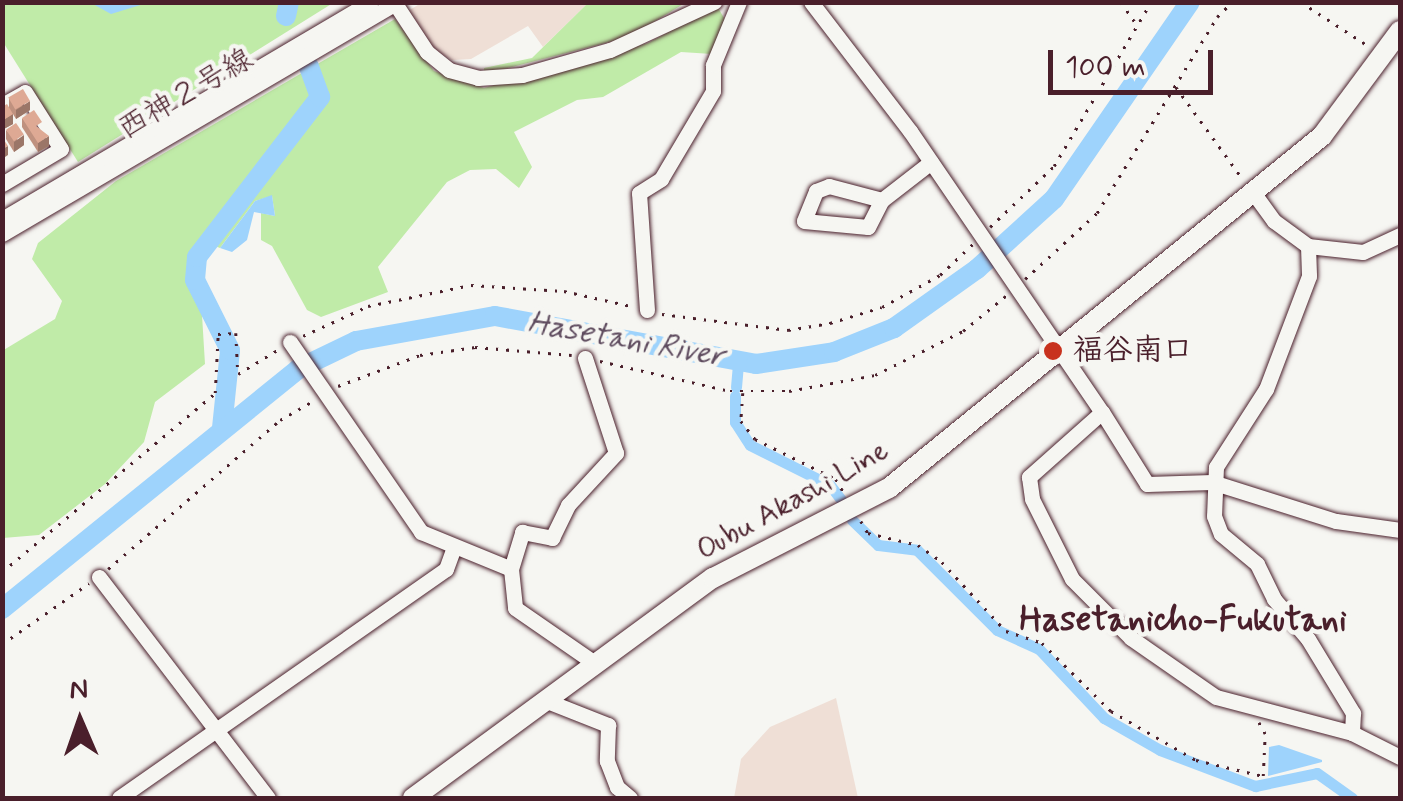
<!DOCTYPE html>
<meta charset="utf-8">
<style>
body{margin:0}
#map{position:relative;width:1403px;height:801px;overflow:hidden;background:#f6f6f2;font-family:Mynerve,"Klee One",sans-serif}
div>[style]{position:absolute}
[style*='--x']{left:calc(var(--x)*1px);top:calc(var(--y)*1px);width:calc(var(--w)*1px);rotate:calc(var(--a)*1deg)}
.built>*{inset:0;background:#efdfd6}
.green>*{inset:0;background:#c0eba8}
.water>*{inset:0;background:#9ed3fc}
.canal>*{height:11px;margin:-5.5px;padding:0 5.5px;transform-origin:5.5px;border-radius:5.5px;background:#9ed3fc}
.river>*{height:20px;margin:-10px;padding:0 10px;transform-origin:10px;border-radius:10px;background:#9ed3fc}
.path>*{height:2.5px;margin-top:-1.25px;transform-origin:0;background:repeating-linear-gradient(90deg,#4a1f2b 0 2.5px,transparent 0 10.5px)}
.roads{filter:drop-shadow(0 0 2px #4a1f2b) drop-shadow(0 0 2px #4a1f2b)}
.minor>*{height:15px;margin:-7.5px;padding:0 7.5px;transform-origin:7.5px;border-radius:7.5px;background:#f6f6f2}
.major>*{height:20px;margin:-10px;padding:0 10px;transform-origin:10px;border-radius:10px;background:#f6f6f2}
.wall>*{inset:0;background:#bf917f}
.shaded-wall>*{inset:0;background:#9b7668}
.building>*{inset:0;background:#dea994;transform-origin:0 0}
.dots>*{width:28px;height:28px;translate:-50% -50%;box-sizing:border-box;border:5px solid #f6f6f2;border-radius:50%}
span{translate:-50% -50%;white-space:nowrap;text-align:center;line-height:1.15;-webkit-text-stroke:9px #f6f6f2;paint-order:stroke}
.street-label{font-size:30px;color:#4a1f2b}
.poi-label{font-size:30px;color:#4a1f2b;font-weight:700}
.left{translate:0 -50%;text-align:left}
.water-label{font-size:32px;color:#5f4c5f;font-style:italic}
.quarter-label{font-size:35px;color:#4a1f2b;font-weight:700}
.frame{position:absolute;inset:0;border:5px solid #4a1f2b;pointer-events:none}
.north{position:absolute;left:30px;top:671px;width:100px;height:100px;-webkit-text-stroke:8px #f6f6f2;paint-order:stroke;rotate:358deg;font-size:28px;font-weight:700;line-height:40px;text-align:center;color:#4a1f2b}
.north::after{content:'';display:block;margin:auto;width:35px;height:45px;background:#4a1f2b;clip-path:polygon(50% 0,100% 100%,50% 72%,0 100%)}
.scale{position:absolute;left:1048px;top:50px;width:165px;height:45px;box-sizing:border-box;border:5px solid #4a1f2b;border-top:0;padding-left:12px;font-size:30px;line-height:35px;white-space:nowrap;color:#4a1f2b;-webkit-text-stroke:8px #f6f6f2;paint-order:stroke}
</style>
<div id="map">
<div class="built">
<i style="clip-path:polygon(423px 2px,588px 3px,543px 47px,528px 26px,471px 59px,452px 60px,430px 47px,408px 11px)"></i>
<i style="clip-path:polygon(836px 698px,858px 798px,734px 798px,741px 759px,770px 727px)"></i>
</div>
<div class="green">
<i style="clip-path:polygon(3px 3px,333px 3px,78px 162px,3px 42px)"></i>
<i style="clip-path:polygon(588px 3px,685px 3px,629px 37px,484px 74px,484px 68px,532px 58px)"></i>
<i style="clip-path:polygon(717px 6px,727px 23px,712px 54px,681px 52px,603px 97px,577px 100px,514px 132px,532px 167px,519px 188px,496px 169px,470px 170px,447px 182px,378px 267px,388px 292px,321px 317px,307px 310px,272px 246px,261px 240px,261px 213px,275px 216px,272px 196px,255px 201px,220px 248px,205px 242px,188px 268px,202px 315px,205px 364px,155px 402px,144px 442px,105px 484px,39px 535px,3px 538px,2px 351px,55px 319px,62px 301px,32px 259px,38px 243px,116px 181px,395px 19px,434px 71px,484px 88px,648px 43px)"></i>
</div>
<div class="water">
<i style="clip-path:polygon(91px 3px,147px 3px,111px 14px)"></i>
<i style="clip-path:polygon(272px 195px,275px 216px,254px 212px,247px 240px,232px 252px,220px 248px,255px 201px)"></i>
<i style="clip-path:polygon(1279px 745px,1322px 760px,1322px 762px,1268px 776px,1269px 747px)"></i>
</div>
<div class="canal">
<i style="--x:736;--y:387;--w:25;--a:-85"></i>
<i style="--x:735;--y:396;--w:26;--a:90"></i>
<i style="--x:735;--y:422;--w:27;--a:57"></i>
<i style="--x:750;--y:445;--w:89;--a:26.6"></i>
<i style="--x:830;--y:485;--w:25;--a:53"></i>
<i style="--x:852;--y:520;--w:36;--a:44"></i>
<i style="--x:878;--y:545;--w:39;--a:7"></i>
<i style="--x:917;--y:550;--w:113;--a:45"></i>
<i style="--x:997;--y:630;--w:46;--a:24.3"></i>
<i style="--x:1039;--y:649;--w:95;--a:46.7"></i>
<i style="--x:1104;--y:718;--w:64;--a:29.7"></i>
<i style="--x:1160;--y:750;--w:102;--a:20.8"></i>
<i style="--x:1255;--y:786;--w:63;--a:-11.8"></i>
<i style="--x:1317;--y:773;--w:43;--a:35.5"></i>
</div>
<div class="river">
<i style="--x:286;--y:16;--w:14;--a:-78"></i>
<i style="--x:222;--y:428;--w:78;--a:-84.1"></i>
<i style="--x:230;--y:350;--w:78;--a:-116.6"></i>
<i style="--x:195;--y:280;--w:23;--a:-85"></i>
<i style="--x:197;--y:257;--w:202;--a:-52.4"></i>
<i style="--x:320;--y:97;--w:33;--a:-110"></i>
<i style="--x:2;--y:609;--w:381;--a:-39"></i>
<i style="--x:298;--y:369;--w:64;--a:-25.8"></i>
<i style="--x:356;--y:341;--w:141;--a:-10.2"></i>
<i style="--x:495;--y:316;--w:265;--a:10.4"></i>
<i style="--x:756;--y:364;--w:79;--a:-8.7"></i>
<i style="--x:834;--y:352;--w:65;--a:-21.8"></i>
<i style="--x:894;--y:328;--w:102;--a:-35.4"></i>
<i style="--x:977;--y:269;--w:104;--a:-42.3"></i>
<i style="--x:1054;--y:199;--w:239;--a:-55.4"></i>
</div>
<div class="path">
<i style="--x:1121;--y:2;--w:24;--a:55"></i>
<i style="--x:1301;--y:2;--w:82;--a:33.1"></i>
<i style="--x:1176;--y:87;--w:112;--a:54"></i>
<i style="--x:990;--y:227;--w:88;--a:-43.6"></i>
<i style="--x:1054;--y:166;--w:191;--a:-59.4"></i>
<i style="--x:1025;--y:279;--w:98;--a:-42.5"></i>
<i style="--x:1097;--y:213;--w:230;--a:-58.5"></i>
<i style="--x:1217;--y:17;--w:21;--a:-45"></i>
<i style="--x:662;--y:314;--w:127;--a:7.2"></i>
<i style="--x:788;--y:330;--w:43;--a:-9.5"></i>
<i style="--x:830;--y:323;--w:54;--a:-17.1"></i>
<i style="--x:882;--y:307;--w:66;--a:-28.9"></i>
<i style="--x:940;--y:275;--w:47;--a:-43.3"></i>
<i style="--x:303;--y:336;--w:72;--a:-24.8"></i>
<i style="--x:368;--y:306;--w:105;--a:-11.5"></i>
<i style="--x:471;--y:285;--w:93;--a:3.7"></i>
<i style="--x:564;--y:291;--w:73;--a:12.7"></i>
<i style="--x:600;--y:361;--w:133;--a:13"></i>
<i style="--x:730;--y:391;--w:59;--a:0"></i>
<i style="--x:789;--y:391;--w:87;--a:-10.5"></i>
<i style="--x:875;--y:375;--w:98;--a:-26.6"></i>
<i style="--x:963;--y:331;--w:58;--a:-39.4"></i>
<i style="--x:338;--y:386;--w:88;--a:-20.7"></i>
<i style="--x:420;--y:355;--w:56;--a:-8.3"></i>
<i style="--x:475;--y:347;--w:97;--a:4.7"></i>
<i style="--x:743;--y:393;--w:28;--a:94"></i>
<i style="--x:741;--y:421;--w:23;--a:52"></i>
<i style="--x:755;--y:439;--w:90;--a:26.3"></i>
<i style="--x:836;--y:479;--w:16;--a:60"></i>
<i style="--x:861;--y:521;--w:14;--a:60"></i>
<i style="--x:868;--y:533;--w:51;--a:13.5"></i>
<i style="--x:918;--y:545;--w:29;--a:35"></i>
<i style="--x:942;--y:562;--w:94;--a:47.2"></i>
<i style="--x:1006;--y:631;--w:38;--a:18"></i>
<i style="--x:1042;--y:643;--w:97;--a:44.6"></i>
<i style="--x:1111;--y:711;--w:98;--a:30"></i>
<i style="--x:1196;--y:760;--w:69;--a:13.4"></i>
<i style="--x:1263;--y:776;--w:42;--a:-87.3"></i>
<i style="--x:1265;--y:734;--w:13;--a:-119"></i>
<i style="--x:108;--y:569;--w:228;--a:-40.9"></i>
<i style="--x:280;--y:420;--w:39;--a:-30"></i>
<i style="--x:2;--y:572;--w:278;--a:-40"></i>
<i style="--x:215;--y:393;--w:59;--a:-87.1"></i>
<i style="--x:218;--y:334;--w:18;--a:-3"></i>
<i style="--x:236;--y:333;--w:41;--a:87.2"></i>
<i style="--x:238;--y:374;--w:48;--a:-31.4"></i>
<i style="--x:2;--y:644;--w:106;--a:-35"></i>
</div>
<div class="roads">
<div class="minor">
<i style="--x:394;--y:2;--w:60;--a:56.6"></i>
<i style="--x:427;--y:52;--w:28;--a:39"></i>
<i style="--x:449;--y:70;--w:30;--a:15"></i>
<i style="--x:478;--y:78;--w:44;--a:-3.9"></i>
<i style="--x:522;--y:75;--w:91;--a:-15.9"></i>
<i style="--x:610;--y:50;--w:115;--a:-24.8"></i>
<i style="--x:811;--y:2;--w:163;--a:52.5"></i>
<i style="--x:910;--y:131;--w:340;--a:55.7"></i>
<i style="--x:1102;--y:412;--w:98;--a:138.3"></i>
<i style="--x:1029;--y:477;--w:22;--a:82"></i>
<i style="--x:1032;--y:499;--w:89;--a:63.4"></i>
<i style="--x:1072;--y:579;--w:83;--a:45"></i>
<i style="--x:1131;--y:638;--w:103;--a:34.8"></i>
<i style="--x:1216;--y:697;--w:141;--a:14.8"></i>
<i style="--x:1352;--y:733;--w:54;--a:26.6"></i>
<i style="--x:2;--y:105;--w:26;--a:-29"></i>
<i style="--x:25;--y:92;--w:67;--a:57.7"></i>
<i style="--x:61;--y:149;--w:69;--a:149.3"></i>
<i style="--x:1255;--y:195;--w:32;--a:54"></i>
<i style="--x:1274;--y:221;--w:42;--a:36.3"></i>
<i style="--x:1308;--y:246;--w:55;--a:6.2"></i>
<i style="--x:1363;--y:252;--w:41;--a:-24.7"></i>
<i style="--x:882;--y:200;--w:55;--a:-165.2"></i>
<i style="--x:829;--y:186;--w:14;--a:159"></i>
<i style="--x:816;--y:191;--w:32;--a:112"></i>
<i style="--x:804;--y:221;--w:64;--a:5.4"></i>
<i style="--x:868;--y:227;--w:30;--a:-63"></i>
<i style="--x:882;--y:200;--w:62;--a:-37.8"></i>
<i style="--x:2;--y:219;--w:428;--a:-30.5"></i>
<i style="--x:2;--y:234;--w:458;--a:-30.4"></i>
<i style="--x:1308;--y:246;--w:30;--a:88"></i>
<i style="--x:1309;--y:276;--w:121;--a:110.8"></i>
<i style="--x:1266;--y:389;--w:93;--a:122.7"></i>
<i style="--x:1216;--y:467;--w:49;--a:92.3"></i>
<i style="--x:1214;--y:516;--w:19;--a:69"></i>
<i style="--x:1221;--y:534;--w:47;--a:39.8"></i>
<i style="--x:1257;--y:564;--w:39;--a:64"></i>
<i style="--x:1274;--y:599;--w:52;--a:49.6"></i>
<i style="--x:1308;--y:639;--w:87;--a:58.7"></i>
<i style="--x:1353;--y:713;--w:20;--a:93"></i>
<i style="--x:647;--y:310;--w:117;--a:-93.9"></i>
<i style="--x:639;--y:193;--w:26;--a:-32"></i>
<i style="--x:661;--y:179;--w:102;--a:-59.4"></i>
<i style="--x:713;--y:91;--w:26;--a:-90"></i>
<i style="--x:713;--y:65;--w:68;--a:-67.6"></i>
<i style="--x:290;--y:342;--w:231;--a:55.4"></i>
<i style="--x:421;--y:532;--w:97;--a:22.3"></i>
<i style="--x:511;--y:569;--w:39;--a:84"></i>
<i style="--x:515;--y:608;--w:98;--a:34.7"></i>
<i style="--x:1102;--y:412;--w:85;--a:58"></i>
<i style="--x:1147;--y:484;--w:65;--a:-1.8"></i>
<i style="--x:1212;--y:482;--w:130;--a:17.5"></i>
<i style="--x:1336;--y:521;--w:65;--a:8"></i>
<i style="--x:511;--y:569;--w:39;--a:-73"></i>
<i style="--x:522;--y:532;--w:31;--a:11"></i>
<i style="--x:552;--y:538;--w:37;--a:-64"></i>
<i style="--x:568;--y:505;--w:71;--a:-47.3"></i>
<i style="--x:616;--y:453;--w:100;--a:-108.1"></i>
<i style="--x:99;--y:577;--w:278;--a:52.6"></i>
<i style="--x:547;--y:701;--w:66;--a:21.5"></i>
<i style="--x:608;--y:725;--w:36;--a:92"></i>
<i style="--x:607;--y:761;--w:28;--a:69"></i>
<i style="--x:617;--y:787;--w:17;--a:40"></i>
<i style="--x:119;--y:798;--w:399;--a:-35"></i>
<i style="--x:446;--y:569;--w:23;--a:-70"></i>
</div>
<div class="major">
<i style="--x:413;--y:798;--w:372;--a:-36.3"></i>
<i style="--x:713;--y:578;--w:198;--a:-27.1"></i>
<i style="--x:889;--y:488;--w:558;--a:-39.11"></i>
<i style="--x:1322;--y:136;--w:131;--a:-53.4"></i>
</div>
</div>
<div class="wall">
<i style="clip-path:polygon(9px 98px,30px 110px,16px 119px,13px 114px,13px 124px,2px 130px,2px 107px,9px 107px)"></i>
<i style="clip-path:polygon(22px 118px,49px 146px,38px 152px,22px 127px)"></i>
<i style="clip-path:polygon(6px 130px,24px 145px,14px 152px,6px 139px)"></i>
</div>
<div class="shaded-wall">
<i style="clip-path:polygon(30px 101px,30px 110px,16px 119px,16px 110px)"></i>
<i style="clip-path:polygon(13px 114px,13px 124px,2px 130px,2px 121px)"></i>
<i style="clip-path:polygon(24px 135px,24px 145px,14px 152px,14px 142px)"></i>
<i style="clip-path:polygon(49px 136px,49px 146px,38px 152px,38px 143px)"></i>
<i style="clip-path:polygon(8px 146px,8px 155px,2px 159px,2px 149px)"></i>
</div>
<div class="building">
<i style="left:23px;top:89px;width:14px;height:17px;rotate:60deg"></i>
<i style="clip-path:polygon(7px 104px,13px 114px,2px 121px,2px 107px)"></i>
<i style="clip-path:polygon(34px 110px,42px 122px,36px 126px,49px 136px,38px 143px,22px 118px)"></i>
<i style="left:16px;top:123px;width:14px;height:12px;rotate:56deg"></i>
<i style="clip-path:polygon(2px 137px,8px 146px,2px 149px)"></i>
</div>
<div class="dots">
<i style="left:1053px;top:351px;background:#c8321e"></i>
</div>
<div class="street-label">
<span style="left:186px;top:95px;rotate:-30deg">西神２号線</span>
<span style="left:793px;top:501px;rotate:-29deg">Oubu Akashi Line</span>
</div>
<div class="poi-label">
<span class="left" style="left:1073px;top:351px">福谷南口</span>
</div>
<div class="water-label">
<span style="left:626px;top:340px;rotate:10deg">Hasetani River</span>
</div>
<div class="quarter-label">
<span style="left:1183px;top:620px">Hasetanicho-Fukutani</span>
</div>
<div class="frame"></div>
<div class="north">N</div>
<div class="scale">100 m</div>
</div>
